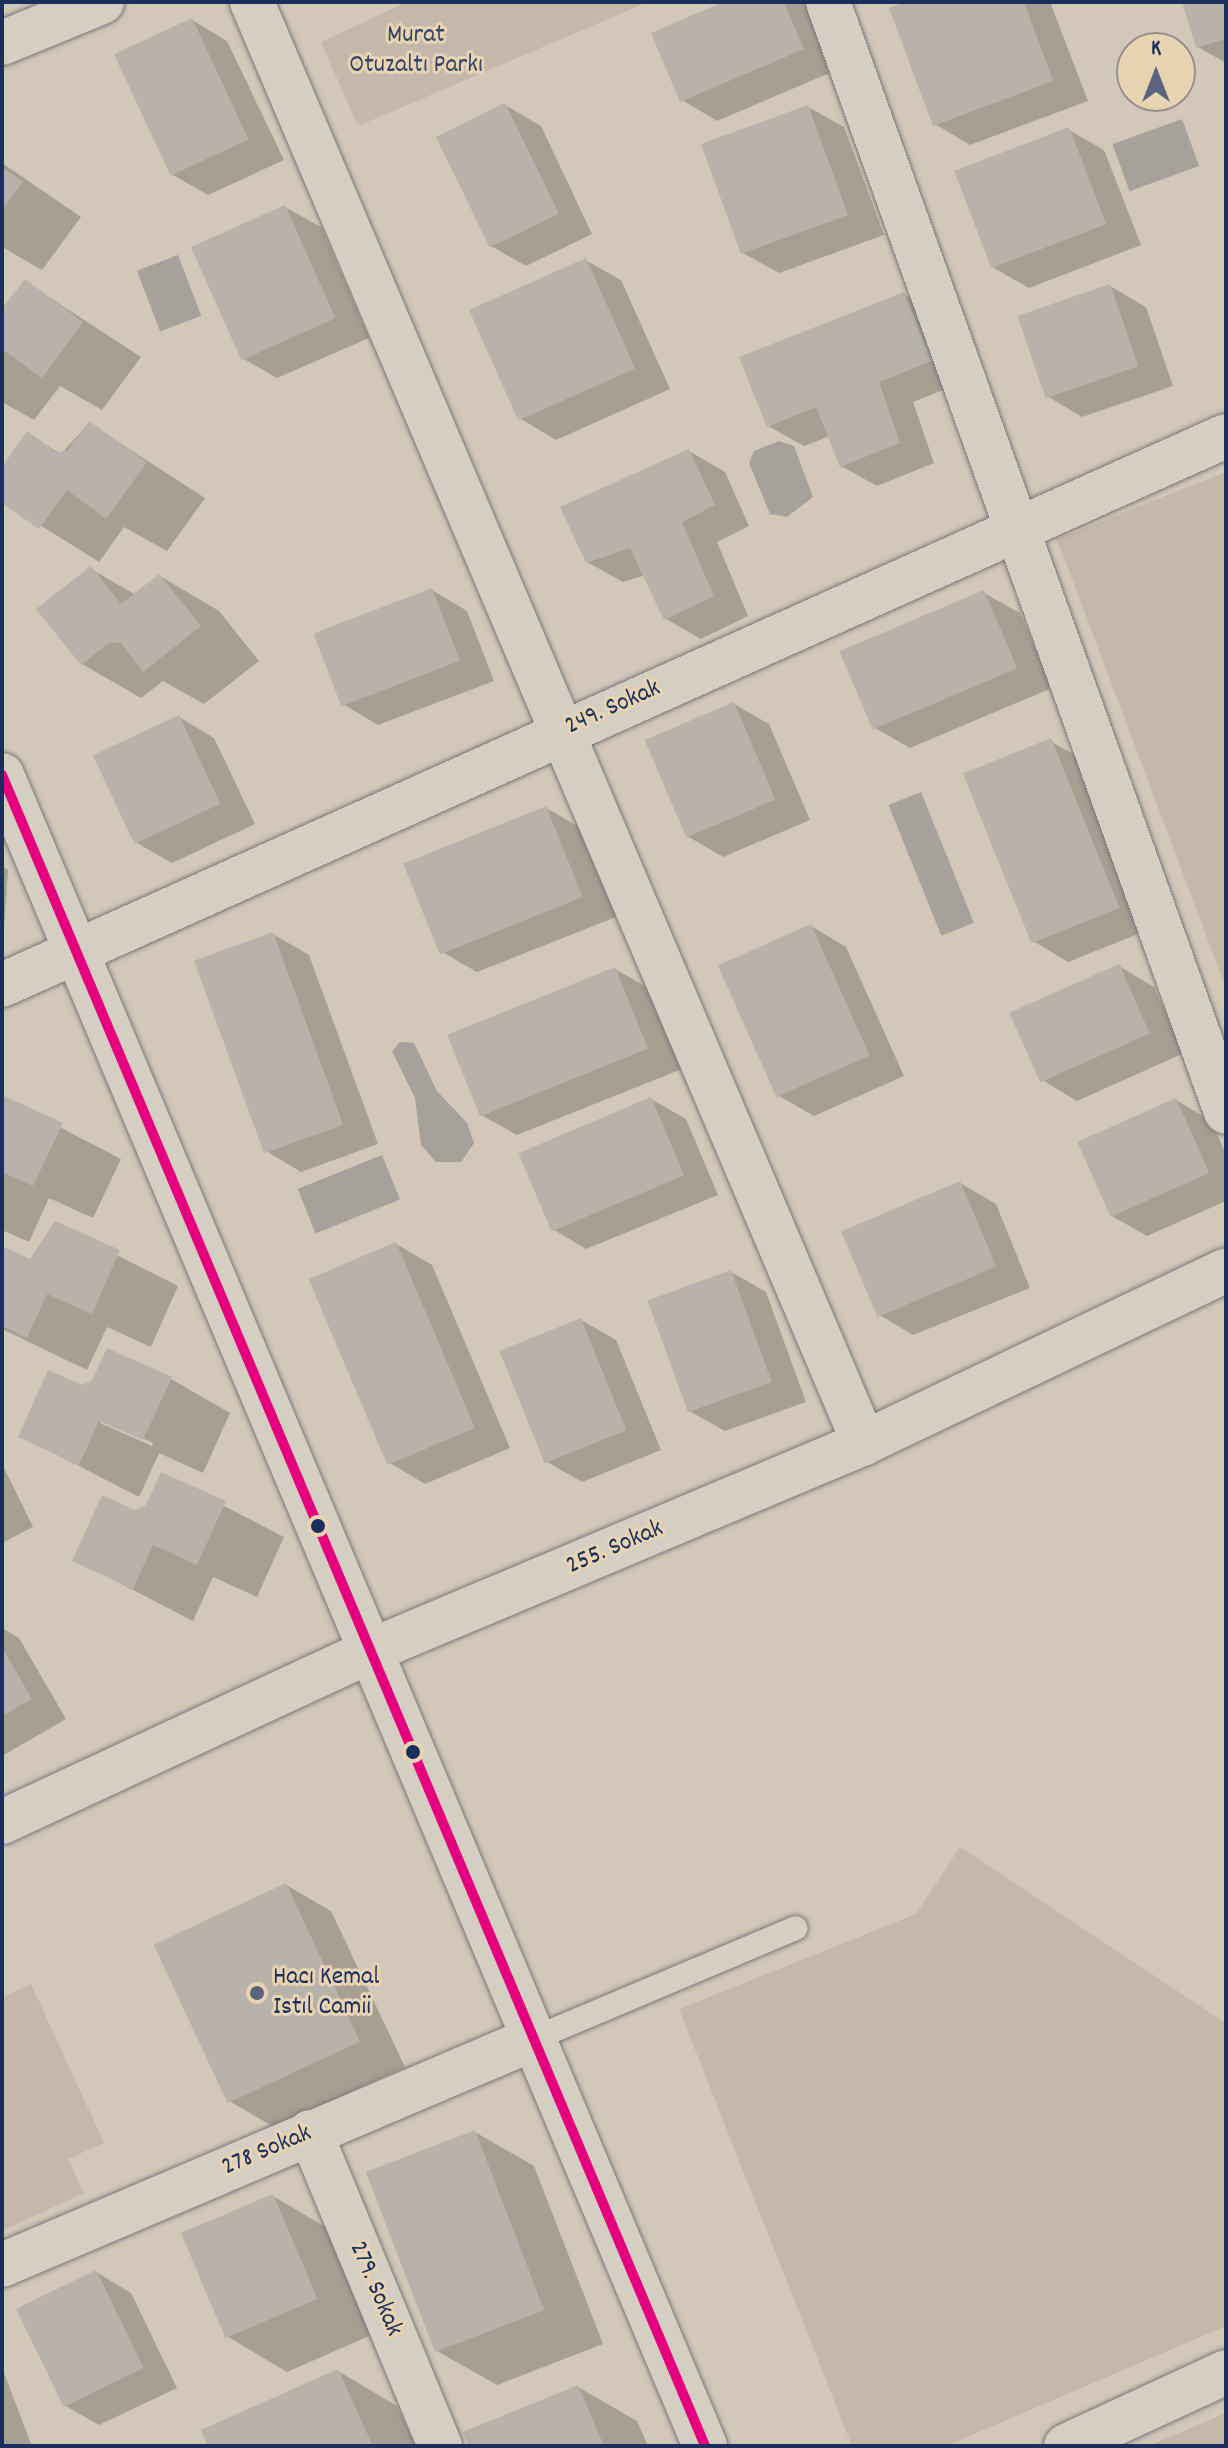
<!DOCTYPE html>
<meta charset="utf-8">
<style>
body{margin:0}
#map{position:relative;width:1228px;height:2448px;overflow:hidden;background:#d2c7b8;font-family:Dekko,sans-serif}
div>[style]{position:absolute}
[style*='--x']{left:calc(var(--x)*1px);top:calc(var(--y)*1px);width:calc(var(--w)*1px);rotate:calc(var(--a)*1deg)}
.green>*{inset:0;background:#c5b8aa}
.water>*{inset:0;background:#a7a19c;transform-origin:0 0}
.shadow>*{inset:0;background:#0003}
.building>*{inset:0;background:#b8b2aa;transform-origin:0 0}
.roads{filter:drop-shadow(0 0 2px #79787a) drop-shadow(0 0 2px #79787a)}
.service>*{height:24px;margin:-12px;padding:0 12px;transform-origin:12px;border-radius:12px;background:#d5cec2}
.minor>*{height:44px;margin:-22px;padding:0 22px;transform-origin:22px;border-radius:22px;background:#d5cec2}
.bus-1>*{height:10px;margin:-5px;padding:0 5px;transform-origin:5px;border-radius:5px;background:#e5007d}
.dots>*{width:22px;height:22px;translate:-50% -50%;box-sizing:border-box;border:4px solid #e8d3b2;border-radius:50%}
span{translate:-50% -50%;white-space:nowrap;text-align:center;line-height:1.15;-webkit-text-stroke:6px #e8d3b2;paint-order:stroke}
.park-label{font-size:26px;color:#344368}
.street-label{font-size:26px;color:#1b2f5e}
.poi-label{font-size:26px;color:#1b2f5e}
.left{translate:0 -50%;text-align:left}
.frame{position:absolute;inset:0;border:4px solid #1b2f5e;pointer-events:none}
.north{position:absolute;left:1116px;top:32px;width:80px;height:80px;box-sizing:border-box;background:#e8d3b2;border:2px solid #969190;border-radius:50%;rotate:0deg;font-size:22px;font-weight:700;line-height:32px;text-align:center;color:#1b2f5e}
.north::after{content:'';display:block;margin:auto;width:28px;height:36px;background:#5b647e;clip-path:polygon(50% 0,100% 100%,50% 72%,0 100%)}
</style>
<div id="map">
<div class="green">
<i style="clip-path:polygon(407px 2px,648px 2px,358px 126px,321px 42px)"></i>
<i style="clip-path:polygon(1226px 472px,1226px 988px,1057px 539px)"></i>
<i style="clip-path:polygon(960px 1847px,1226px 2023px,1226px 2326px,946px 2446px,852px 2446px,679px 2009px,916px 1914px)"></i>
<i style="clip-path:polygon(31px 1984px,104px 2143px,68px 2159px,84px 2193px,2px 2231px,2px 1997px)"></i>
<i style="clip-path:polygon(1226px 2413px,1226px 2446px,1149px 2446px)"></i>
</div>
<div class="water">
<i style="left:1182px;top:119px;width:50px;height:74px;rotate:70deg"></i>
<i style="left:178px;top:255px;width:65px;height:44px;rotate:69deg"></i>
<i style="clip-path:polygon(779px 441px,794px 446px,813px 497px,787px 517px,770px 514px,749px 463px,754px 451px)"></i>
<i style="left:921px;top:792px;width:141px;height:35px;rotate:68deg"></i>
<i style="clip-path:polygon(400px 1042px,414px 1043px,437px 1091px,467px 1123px,474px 1143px,461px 1162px,436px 1162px,421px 1145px,415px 1098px,392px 1051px)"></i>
<i style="left:382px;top:1155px;width:48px;height:91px;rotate:68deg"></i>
</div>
<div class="shadow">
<i style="clip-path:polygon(728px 2px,809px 2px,839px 69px,717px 121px,682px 100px)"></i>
<i style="clip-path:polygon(911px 2px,1050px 2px,1088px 101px,970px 145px,935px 124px)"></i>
<i style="clip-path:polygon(1184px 2px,1226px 2px,1226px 63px,1198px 47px)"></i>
<i style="clip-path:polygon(192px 20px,227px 41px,284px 160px,208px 195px,173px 175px)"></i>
<i style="clip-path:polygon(505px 105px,541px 126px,592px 234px,526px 266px,491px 246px)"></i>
<i style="clip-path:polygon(808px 107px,844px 127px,884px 235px,779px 273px,743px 253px)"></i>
<i style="clip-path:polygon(1069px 130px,1104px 150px,1141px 245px,1029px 288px,994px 268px)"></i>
<i style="clip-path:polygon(2px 163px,81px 217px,42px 270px,2px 247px)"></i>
<i style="clip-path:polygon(285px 207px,321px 227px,369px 338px,277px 378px,242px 358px)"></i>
<i style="clip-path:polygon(585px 260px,621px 280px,670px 389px,556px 440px,521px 419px)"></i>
<i style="clip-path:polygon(26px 282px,141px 357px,102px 410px,60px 386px,34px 420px,2px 402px,2px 311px)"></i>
<i style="clip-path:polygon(1110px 286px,1146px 307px,1173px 386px,1082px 417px,1047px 396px)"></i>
<i style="clip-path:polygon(904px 294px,939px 314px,966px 381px,913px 402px,934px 463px,877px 486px,841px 466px,830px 436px,804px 446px,768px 426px)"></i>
<i style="clip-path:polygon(89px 423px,205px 498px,167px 551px,124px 527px,99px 562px,2px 501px,2px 470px,28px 434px,61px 454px)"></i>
<i style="clip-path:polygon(689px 451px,725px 472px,749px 526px,717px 542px,748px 616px,701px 639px,666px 619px,645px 575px,623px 582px,587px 562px)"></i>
<i style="clip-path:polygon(91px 569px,136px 595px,160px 576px,219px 611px,259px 661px,204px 704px,163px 681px,141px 698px,82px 664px)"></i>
<i style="clip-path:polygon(432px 590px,467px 611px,494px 681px,378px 725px,343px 704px)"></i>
<i style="clip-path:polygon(984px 593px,1020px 613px,1052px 688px,910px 748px,875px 728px)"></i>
<i style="clip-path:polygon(734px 704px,769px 724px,810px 820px,723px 857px,687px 836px)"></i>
<i style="clip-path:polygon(179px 717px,214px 738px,255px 824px,172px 863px,137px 843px)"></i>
<i style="clip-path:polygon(1050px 741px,1086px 761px,1153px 928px,1068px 962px,1033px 941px)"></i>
<i style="clip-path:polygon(546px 808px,581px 828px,616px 917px,477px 972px,442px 952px)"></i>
<i style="clip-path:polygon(2px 866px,8px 870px,3px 942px,2px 942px)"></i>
<i style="clip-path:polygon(811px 926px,846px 947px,904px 1076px,814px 1116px,779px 1096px)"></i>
<i style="clip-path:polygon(273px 934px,309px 955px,378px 1144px,301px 1172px,266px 1151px)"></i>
<i style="clip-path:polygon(1119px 966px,1154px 987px,1184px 1053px,1077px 1101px,1042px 1080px)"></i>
<i style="clip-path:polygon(615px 969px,650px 989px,682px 1069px,517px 1135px,481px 1115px)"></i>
<i style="clip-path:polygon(2px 1097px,121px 1159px,93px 1218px,49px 1198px,29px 1242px,2px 1230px)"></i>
<i style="clip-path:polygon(651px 1099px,686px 1119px,718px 1195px,586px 1249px,551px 1228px)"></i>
<i style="clip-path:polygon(1176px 1100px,1211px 1121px,1226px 1154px,1226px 1201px,1147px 1236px,1112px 1216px)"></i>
<i style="clip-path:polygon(960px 1183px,996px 1204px,1030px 1288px,913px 1335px,878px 1314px)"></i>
<i style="clip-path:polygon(55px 1224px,178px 1286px,151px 1347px,107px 1327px,87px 1370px,2px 1329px,2px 1249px,31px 1261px)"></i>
<i style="clip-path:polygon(396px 1244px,432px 1265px,510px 1448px,425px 1484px,390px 1463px)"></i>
<i style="clip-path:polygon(731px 1272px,766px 1292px,806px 1402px,725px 1431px,689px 1411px)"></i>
<i style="clip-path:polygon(581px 1320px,616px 1340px,661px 1450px,582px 1482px,547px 1462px)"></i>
<i style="clip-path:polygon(evenodd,171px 1379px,230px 1413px,203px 1473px,159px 1453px,139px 1497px,21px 1436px,82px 1387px,171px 1379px,100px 1419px,153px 1443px,152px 1446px,100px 1423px,100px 1419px)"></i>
<i style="clip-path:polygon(2px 1464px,33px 1527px,2px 1543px)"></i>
<i style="clip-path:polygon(162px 1474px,284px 1537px,257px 1597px,213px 1577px,193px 1621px,75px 1560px,147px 1506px)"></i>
<i style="clip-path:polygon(2px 1628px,19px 1638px,66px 1719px,2px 1756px)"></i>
<i style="clip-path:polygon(286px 1885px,331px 1911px,405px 2067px,274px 2127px,229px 2101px)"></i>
<i style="clip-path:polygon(475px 2132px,534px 2166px,603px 2344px,497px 2385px,437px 2351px)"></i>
<i style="clip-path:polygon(273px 2196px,332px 2231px,376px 2333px,287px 2372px,228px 2337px)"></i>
<i style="clip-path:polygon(96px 2272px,131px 2293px,177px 2388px,99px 2425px,64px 2405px)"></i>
<i style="clip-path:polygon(2px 2368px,32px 2446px,2px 2446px)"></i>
<i style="clip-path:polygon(338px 2371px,397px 2406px,416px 2446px,210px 2446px,204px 2431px)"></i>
<i style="clip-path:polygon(578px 2387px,637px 2421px,648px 2446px,471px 2446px)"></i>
</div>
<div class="building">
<i style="clip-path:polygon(723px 2px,784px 2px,804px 49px,680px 102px,651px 33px)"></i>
<i style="clip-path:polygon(905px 2px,1024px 2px,1053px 81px,933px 126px,889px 8px)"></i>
<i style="clip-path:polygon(1182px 2px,1226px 2px,1226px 39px,1196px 48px)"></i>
<i style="left:192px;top:18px;width:134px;height:86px;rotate:65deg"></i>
<i style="left:505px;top:103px;width:123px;height:77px;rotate:64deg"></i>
<i style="left:808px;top:105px;width:117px;height:114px;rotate:70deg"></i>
<i style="left:1069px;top:127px;width:104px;height:123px;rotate:69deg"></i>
<i style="clip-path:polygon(2px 167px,23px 182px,2px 210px)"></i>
<i style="left:285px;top:205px;width:124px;height:103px;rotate:66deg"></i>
<i style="left:586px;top:258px;width:121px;height:128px;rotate:66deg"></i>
<i style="clip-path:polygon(25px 279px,83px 322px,42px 378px,2px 349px,2px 309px)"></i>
<i style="left:1110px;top:284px;width:87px;height:98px;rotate:71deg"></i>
<i style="clip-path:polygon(904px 292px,932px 361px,879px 382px,900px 443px,840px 467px,816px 407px,767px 427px,739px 357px)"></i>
<i style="clip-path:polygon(89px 421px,147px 462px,106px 519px,67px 490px,39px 529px,2px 503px,2px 467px,27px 431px,57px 453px,68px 450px)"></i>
<i style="clip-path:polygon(689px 449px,715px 505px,682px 522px,714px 596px,664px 620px,630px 548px,586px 563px,560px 507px)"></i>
<i style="clip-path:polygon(91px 566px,121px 604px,159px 574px,201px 626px,143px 672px,121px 643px,109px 643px,81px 665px,36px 609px)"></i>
<i style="left:432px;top:588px;width:78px;height:127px;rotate:69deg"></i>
<i style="left:984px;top:590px;width:85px;height:157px;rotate:67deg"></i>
<i style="left:734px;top:702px;width:106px;height:97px;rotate:67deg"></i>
<i style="left:179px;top:715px;width:98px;height:95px;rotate:65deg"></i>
<i style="left:1051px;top:738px;width:183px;height:95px;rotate:68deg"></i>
<i style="left:546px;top:806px;width:98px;height:154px;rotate:68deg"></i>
<i style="left:811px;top:924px;width:144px;height:102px;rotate:66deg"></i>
<i style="left:273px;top:932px;width:205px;height:84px;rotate:70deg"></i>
<i style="left:1119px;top:964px;width:76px;height:120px;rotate:66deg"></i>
<i style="left:615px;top:967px;width:88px;height:181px;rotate:68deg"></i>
<i style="clip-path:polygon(2px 1095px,63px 1123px,33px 1186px,2px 1172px)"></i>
<i style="left:651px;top:1097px;width:85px;height:144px;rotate:67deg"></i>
<i style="left:1176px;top:1098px;width:82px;height:108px;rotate:66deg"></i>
<i style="left:960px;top:1181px;width:93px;height:129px;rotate:67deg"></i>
<i style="clip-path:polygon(55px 1221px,120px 1250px,92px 1314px,47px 1294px,27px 1338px,2px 1326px,2px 1246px,30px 1259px)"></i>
<i style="left:396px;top:1242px;width:202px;height:95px;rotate:67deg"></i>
<i style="left:731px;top:1270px;width:119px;height:89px;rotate:70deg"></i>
<i style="left:581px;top:1318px;width:121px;height:88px;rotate:68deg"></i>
<i style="clip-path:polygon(107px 1348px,172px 1377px,143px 1440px,99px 1421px,79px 1465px,18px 1437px,48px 1370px,82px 1385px,92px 1380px)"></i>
<i style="clip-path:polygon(161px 1472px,226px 1501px,197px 1565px,153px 1545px,133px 1589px,72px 1561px,102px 1495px,135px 1510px,146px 1505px)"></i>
<i style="clip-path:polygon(2px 1647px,32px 1699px,2px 1716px)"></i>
<i style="left:286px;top:1883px;width:175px;height:146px;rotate:65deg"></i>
<i style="left:475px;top:2130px;width:193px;height:117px;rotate:69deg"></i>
<i style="left:273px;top:2194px;width:114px;height:100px;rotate:67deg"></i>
<i style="left:96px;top:2270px;width:109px;height:89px;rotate:64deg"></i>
<i style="clip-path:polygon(338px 2369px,372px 2444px,208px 2446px,201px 2430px)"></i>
<i style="clip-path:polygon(578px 2385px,604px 2446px,469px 2446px,463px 2432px)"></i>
</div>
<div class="roads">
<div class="service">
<i style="--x:533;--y:2039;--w:285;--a:-22.9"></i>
</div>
<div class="minor">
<i style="--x:252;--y:2;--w:1566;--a:66.99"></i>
<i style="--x:828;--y:2;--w:1179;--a:70.27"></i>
<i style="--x:2;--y:43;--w:108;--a:-22.3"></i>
<i style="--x:2;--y:775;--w:1813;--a:67.18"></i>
<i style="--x:2;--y:985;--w:1341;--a:-24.16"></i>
<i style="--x:2;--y:1822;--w:411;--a:-24.9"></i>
<i style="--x:375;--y:1649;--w:531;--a:-22.84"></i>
<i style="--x:864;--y:1443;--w:401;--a:-25.5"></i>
<i style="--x:310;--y:2132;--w:340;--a:67.5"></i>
<i style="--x:2;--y:2265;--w:577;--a:-23.06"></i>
<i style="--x:1066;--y:2446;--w:176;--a:-24.8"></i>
</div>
</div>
<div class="bus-1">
<i style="--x:2;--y:775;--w:1813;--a:67.18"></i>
</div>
<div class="dots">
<i style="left:318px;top:1526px;background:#1b2f5e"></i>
<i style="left:413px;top:1752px;background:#1b2f5e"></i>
<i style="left:257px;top:1993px;background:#5b647e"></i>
</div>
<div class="park-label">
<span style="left:416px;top:51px">Murat<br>Otuzaltı Parkı</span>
</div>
<div class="street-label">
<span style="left:613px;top:708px;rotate:-24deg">249. Sokak</span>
<span style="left:615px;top:1548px;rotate:-23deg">255. Sokak</span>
<span style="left:267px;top:2151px;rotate:-23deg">278 Sokak</span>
<span style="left:375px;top:2289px;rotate:67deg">279. Sokak</span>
</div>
<div class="poi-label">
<span class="left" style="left:273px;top:1993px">Hacı Kemal<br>Istıl Camii</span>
</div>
<div class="frame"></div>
<div class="north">K</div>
</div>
